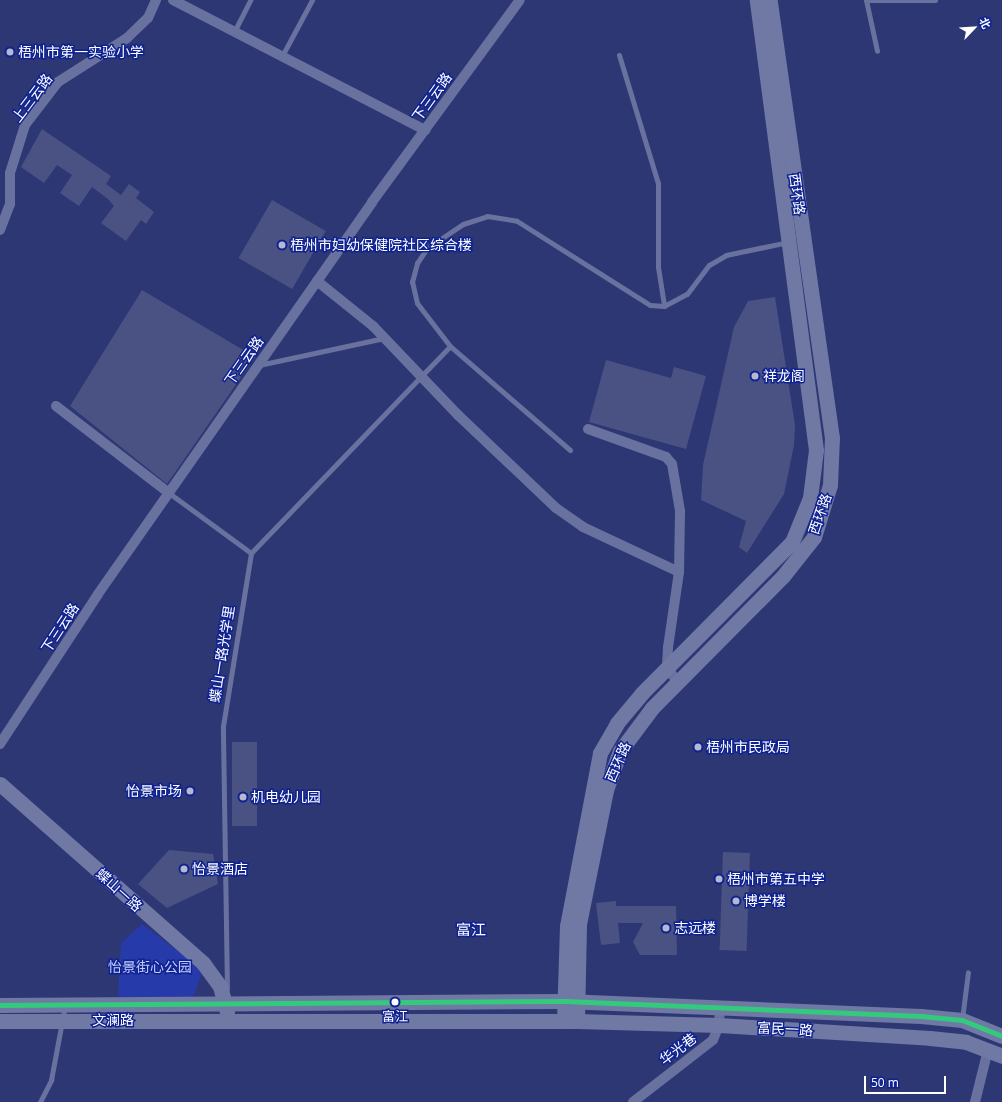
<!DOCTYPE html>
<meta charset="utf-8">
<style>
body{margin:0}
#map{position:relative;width:1002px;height:1102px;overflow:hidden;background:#2d3774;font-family:"Open Sans","Noto Sans SC",sans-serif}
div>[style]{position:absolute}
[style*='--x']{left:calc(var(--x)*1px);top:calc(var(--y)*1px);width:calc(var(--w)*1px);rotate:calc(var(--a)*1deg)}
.green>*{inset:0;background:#263aaa}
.building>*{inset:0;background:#4a5283;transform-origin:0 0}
.lane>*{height:5px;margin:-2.5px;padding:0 2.5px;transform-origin:2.5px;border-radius:2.5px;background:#69729f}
.street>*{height:10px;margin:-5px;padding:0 5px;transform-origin:5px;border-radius:5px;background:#69729f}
.secondary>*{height:15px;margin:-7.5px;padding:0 7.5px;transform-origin:7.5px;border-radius:7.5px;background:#7078a4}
.bus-1>*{height:5px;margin:-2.5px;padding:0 2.5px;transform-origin:2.5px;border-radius:2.5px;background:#33ca7d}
.dots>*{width:11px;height:11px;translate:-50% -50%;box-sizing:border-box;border:2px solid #0f2292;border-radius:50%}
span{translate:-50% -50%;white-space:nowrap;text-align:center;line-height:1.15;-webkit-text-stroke:3px #0f2292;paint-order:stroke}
.bus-label{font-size:13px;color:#fff}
.poi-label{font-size:14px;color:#fff}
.left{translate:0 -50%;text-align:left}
.right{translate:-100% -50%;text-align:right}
.street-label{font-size:14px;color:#fff}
.park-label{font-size:14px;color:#c2ccfe}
.neighbourhood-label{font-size:15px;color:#fff}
.north{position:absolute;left:954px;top:8px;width:40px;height:40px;-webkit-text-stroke:3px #0f2292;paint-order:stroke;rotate:65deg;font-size:11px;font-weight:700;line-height:16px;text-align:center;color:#fff}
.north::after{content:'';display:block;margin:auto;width:14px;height:18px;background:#fff;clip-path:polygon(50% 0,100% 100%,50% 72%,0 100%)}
.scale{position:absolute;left:864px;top:1076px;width:82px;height:18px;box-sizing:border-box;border:2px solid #fff;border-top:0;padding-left:5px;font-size:12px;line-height:14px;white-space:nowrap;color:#fff;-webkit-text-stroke:3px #0f2292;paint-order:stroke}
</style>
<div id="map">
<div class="green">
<i style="clip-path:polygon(142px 924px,199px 967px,201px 974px,195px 994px,190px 998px,121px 998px,118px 994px,121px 943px)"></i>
</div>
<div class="building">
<i style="clip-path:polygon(42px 129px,111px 176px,106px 184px,121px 195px,129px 184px,140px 192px,136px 198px,154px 212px,146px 224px,141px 220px,126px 241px,101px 223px,114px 206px,108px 199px,92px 187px,79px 206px,60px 193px,72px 175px,57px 165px,44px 183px,21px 167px)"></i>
<i style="left:272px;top:200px;width:62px;height:67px;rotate:30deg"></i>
<i style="clip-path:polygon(142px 290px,255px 357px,167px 484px,70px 406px)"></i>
<i style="clip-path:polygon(775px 297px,795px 425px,794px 445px,784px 494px,747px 553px,739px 547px,746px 521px,701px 500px,703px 465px,734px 327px,748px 301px)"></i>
<i style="clip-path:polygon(606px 360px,671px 378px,674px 367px,706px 376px,686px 449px,589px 422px)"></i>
<i style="left:232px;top:742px;width:25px;height:84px"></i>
<i style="clip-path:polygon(169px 850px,213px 854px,218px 884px,167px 908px,138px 884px)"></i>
<i style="left:723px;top:852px;width:27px;height:98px;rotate:2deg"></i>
<i style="clip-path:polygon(616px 901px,616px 906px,676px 906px,677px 955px,640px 955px,633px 942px,643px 923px,618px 923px,620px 943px,601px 945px,596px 903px)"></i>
</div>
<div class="lane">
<i style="--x:866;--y:0;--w:69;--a:0"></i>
<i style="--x:866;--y:0;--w:52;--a:77.8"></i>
<i style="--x:234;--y:32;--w:36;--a:-63"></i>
<i style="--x:619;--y:55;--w:134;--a:73.1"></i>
<i style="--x:658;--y:183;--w:84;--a:90"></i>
<i style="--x:658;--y:267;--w:39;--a:81"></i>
<i style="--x:282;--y:56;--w:64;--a:-61.8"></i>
<i style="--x:259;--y:365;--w:128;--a:-12.2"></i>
<i style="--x:570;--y:450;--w:159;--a:-139.1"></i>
<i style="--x:450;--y:346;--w:54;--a:-127.5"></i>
<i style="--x:417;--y:303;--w:22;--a:-103"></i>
<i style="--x:412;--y:282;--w:20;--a:-75"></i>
<i style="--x:417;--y:263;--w:18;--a:-56"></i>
<i style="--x:427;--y:248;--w:43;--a:-33.7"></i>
<i style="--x:463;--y:224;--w:25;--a:-18"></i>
<i style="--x:487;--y:216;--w:30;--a:9"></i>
<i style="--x:517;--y:221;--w:157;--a:32.3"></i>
<i style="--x:650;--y:305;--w:14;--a:4"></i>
<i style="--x:664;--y:306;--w:26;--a:-28"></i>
<i style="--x:687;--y:294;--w:36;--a:-53"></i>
<i style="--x:709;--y:265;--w:20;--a:-30"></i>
<i style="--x:726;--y:255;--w:63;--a:-11.8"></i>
<i style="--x:169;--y:493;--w:102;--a:36.2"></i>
<i style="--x:227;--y:989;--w:263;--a:-90.9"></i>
<i style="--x:223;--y:726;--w:175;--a:-80.8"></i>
<i style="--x:251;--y:553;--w:287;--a:-46.1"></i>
<i style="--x:962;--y:1019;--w:47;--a:-82.7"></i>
<i style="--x:40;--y:1102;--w:25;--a:-63"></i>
<i style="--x:51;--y:1080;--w:76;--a:-79.4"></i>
</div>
<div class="street">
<i style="--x:173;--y:0;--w:284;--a:27.3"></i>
<i style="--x:0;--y:230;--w:28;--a:-69"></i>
<i style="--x:10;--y:204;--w:31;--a:-90"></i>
<i style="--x:10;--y:173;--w:50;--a:-72.6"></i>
<i style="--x:25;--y:125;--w:54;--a:-52.5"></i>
<i style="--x:58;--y:82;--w:82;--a:-32.5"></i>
<i style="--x:127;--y:38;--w:29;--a:-44"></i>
<i style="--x:148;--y:18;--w:20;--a:-66"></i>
<i style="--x:317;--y:281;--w:72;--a:38.8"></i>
<i style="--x:373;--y:326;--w:123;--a:46.3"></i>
<i style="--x:458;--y:415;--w:135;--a:43.5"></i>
<i style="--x:556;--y:508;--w:33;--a:35"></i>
<i style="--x:583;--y:527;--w:106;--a:25.1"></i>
<i style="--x:679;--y:572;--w:76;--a:98.3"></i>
<i style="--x:668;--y:647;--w:21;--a:93"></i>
<i style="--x:667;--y:668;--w:16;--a:52"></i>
<i style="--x:56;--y:406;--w:143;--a:37.6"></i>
<i style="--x:588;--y:429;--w:83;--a:19.7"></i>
<i style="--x:666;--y:457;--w:9;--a:49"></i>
<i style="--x:672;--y:464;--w:48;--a:80.3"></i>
<i style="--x:680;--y:511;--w:61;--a:90.9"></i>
<i style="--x:0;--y:744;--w:179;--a:-56.8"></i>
<i style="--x:98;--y:594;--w:478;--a:-55"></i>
<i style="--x:372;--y:202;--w:250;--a:-53.8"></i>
<i style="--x:633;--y:1102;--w:101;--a:-37.8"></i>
<i style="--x:713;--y:1040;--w:16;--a:-68"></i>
<i style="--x:719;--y:1025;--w:18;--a:-87"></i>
<i style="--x:975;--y:1102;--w:54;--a:-76"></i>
</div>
<div class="secondary">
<i style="--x:0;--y:784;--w:271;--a:41.4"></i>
<i style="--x:203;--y:963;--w:29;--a:54"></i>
<i style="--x:220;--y:986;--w:27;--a:75"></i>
<i style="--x:0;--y:1005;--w:565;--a:-0.41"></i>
<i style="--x:565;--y:1001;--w:356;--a:2.4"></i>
<i style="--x:921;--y:1016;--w:41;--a:5.6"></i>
<i style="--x:962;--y:1020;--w:43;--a:21.8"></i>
<i style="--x:0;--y:1021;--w:577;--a:0"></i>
<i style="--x:577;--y:1021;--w:142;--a:1.6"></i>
<i style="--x:719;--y:1025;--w:211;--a:3.5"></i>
<i style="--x:930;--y:1038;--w:36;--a:6"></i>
<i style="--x:966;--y:1042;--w:39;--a:21"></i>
<i style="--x:564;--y:1021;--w:95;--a:-88.2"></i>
<i style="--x:567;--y:926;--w:176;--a:-79.2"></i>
<i style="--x:600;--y:753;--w:34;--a:-60"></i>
<i style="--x:617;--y:723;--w:39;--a:-50"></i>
<i style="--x:642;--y:693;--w:213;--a:-45.2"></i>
<i style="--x:792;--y:542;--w:48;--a:-67.8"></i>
<i style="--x:810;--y:498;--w:48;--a:-82.9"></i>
<i style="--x:816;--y:450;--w:454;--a:-97.5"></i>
<i style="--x:577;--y:1021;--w:97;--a:-88.8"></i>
<i style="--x:579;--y:924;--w:137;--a:-78.6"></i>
<i style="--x:606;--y:790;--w:41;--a:-70.3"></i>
<i style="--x:620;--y:751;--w:54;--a:-53.3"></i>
<i style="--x:652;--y:708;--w:186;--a:-45.2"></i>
<i style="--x:783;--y:576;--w:50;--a:-51.5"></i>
<i style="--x:814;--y:537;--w:54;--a:-72.9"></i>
<i style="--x:830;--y:485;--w:47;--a:-87.6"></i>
<i style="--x:832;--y:438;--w:442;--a:-98.1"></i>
</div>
<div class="bus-1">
<i style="--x:0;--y:1005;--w:565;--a:-0.41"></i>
<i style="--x:565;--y:1001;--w:356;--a:2.4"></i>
<i style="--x:921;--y:1016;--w:41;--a:5.6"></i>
<i style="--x:962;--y:1020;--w:43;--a:21.8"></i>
</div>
<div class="dots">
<i style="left:10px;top:52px;background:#b6b9ce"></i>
<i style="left:282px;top:245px;background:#b6b9ce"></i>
<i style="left:755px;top:376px;background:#b6b9ce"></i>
<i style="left:698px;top:747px;background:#b6b9ce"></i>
<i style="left:190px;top:791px;background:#b6b9ce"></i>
<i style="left:243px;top:797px;background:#b6b9ce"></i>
<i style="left:184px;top:869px;background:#b6b9ce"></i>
<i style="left:719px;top:879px;background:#b6b9ce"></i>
<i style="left:736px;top:901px;background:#b6b9ce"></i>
<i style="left:666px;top:928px;background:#b6b9ce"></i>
<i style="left:395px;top:1002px;background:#fff"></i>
</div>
<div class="bus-label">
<span style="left:395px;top:1016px">富江</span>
</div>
<div class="poi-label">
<span class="left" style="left:18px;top:52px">梧州市第一实验小学</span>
<span class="left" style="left:290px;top:245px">梧州市妇幼保健院社区综合楼</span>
<span class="left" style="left:763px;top:376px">祥龙阁</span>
<span class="left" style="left:706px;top:747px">梧州市民政局</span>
<span class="right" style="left:182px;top:791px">怡景市场</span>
<span class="left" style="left:251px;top:797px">机电幼儿园</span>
<span class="left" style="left:192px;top:869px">怡景酒店</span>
<span class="left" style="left:727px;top:879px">梧州市第五中学</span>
<span class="left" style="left:744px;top:901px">博学楼</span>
<span class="left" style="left:674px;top:928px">志远楼</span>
</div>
<div class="street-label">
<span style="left:432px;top:97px;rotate:-54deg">下三云路</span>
<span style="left:32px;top:98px;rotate:-53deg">上三云路</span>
<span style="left:797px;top:194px;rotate:82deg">西环路</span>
<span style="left:244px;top:361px;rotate:-55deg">下三云路</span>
<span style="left:820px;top:514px;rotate:-71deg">西环路</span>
<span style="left:60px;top:628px;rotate:-57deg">下三云路</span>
<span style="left:222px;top:654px;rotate:-81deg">蝶山一路光学里</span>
<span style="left:618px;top:762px;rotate:-66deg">西环路</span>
<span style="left:119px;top:890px;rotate:42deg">蝶山一路</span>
<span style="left:113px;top:1020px">文澜路</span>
<span style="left:785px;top:1029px;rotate:3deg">富民一路</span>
<span style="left:678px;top:1049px;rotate:-37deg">华光巷</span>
</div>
<div class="park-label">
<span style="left:150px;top:967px">怡景街心公园</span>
</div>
<div class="neighbourhood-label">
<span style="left:471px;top:930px">富江</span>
</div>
<div class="north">北</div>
<div class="scale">50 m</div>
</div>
